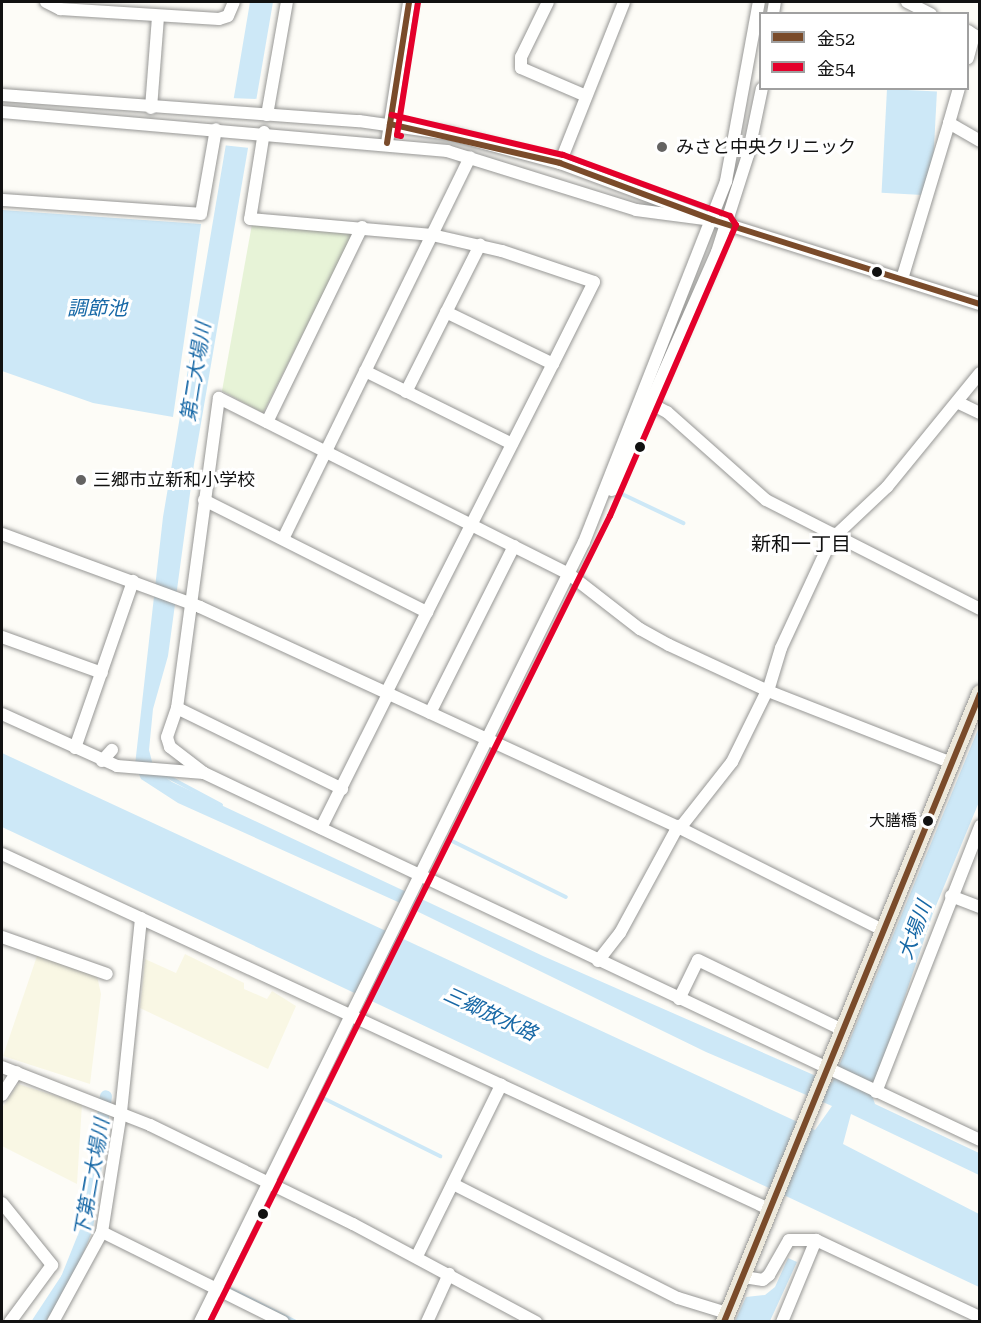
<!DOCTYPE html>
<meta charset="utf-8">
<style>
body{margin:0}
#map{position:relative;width:981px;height:1323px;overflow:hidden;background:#fdfcf7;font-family:"Roboto Serif","Noto Sans JP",serif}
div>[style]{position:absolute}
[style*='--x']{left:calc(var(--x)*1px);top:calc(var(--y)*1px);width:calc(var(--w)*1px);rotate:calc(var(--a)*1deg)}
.farmland>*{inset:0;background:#f9f7e4}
.green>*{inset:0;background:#e7f3d7}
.water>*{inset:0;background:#cde8f7;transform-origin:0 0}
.pier>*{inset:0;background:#fdfcf7}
.stream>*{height:4px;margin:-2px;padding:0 2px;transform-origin:2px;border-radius:2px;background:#cde8f7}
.canal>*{height:12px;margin:-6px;padding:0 6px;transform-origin:6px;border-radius:6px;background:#cde8f7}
.roads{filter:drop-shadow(0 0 2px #979795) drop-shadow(0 0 2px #979795)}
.minor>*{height:12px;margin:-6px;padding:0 6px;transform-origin:6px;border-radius:6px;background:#fffffe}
.major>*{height:16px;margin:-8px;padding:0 8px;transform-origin:8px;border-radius:8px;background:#ede9dc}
.bus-1>*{height:6px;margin:-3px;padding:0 3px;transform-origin:3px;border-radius:3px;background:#7a4b2a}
.bus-2>*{height:6px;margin:-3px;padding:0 3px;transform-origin:3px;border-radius:3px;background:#e4002b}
.dots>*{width:16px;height:16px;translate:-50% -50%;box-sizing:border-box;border:3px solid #fff;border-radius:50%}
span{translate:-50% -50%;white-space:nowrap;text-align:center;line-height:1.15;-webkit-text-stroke:6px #fff;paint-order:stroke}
.bus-label{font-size:16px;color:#111}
.right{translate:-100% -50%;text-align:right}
.poi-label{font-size:18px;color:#111}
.left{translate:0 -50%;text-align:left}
.water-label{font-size:20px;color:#1768a6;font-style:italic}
.neighbourhood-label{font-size:20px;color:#111}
.frame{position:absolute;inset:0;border:3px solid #111;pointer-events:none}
.legend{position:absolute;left:759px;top:12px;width:210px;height:78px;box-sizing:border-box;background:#fff;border:2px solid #a0a0a0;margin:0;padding:8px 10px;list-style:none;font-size:18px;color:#111}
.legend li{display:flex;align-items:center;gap:12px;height:30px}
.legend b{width:30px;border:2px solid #a0a0a0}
</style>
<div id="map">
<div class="farmland">
<i style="clip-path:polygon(185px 954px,244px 983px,244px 989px,267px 999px,272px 991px,296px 1006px,268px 1069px,140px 1008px,145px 959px,176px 973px)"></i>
<i style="clip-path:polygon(37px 956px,97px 976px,101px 994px,90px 1084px,3px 1056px)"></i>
<i style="clip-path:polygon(18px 1084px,82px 1104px,77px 1184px,2px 1146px,2px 1108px)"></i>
</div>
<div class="green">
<i style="clip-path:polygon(252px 224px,348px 231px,352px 236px,263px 413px,222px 391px)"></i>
</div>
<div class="water">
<i style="clip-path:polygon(250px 2px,273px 2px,194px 464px,168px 656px,153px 709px,149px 750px,154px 769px,172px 782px,543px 956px,832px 1083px,979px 727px,979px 802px,933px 913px,872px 1095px,875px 1104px,979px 1153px,979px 1175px,851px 1114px,843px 1144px,979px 1214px,979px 1287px,2px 827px,2px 753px,815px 1130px,832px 1106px,706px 1052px,398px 902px,178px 803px,141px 779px,135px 765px,163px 517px)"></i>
<i style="left:887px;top:89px;width:50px;height:104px;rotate:3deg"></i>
<i style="clip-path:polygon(2px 210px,201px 224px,173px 417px,93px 403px,2px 371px)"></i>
<i style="clip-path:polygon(788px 1258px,797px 1262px,770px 1321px,735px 1321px,746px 1297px,765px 1295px,775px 1287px)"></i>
</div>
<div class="pier">
<i style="clip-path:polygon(229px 98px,259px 99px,250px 148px,222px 145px)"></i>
</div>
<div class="stream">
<i style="--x:622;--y:494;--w:68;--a:25.4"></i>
<i style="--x:161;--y:773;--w:68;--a:28.1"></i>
<i style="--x:450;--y:840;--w:129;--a:26.2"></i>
<i style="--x:323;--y:1098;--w:131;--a:26.4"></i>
<i style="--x:228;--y:1288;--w:76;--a:26.6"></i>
</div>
<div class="canal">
<i style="--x:38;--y:1322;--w:53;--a:-56.6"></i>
<i style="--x:67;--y:1278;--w:54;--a:-68.2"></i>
<i style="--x:87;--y:1228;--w:133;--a:-81.8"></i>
</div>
<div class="roads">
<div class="minor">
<i style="--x:46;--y:2;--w:16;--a:27"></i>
<i style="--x:60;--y:9;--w:159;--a:3.6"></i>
<i style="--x:219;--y:19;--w:9;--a:-18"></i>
<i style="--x:228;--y:16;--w:15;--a:-67"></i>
<i style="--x:548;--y:2;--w:61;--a:116.1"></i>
<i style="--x:521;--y:57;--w:11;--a:90"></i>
<i style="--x:521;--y:68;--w:71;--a:23.3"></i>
<i style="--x:907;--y:2;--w:27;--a:27"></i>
<i style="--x:773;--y:14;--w:12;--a:-81"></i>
<i style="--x:968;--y:31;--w:7;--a:34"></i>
<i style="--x:974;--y:35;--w:24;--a:105"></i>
<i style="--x:2;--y:95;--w:358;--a:4.2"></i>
<i style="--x:359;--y:121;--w:92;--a:8.1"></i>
<i style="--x:450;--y:134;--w:114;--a:14.8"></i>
<i style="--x:560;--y:163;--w:163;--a:20.4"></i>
<i style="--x:713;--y:220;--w:280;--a:17.5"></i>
<i style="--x:151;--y:108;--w:92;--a:-85.6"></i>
<i style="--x:2;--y:112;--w:447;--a:5"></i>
<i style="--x:447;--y:151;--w:198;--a:17.3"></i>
<i style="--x:636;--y:210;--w:77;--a:7.5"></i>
<i style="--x:267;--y:115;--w:115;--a:-80"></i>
<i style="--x:949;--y:123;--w:36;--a:-74"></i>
<i style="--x:264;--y:132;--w:88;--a:99.1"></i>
<i style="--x:250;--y:219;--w:183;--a:5"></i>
<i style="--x:432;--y:235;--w:72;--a:12.9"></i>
<i style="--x:502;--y:251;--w:97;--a:18.6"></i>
<i style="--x:594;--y:282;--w:92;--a:116.6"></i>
<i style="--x:553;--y:364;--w:119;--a:-154.1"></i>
<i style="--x:387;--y:143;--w:143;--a:-81.1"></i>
<i style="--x:560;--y:163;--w:173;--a:-68.3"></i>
<i style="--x:2;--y:200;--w:199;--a:4"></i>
<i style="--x:201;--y:214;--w:86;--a:-80"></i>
<i style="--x:902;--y:279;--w:163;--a:-73.2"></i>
<i style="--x:949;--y:123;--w:36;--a:30"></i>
<i style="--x:365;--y:371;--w:164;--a:26.4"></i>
<i style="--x:406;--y:392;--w:165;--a:-63.3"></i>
<i style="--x:646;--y:401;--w:24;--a:28"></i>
<i style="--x:667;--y:412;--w:132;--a:41.6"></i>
<i style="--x:766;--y:500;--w:240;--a:27"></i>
<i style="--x:957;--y:402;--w:25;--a:26"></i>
<i style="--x:267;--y:422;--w:217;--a:-64"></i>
<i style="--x:612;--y:490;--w:260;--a:-66.2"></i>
<i style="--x:717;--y:252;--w:102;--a:-72.3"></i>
<i style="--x:748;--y:155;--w:68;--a:-78.2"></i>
<i style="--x:204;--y:500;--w:250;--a:26.7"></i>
<i style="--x:427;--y:612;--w:91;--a:116.8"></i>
<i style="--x:2;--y:534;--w:211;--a:20.2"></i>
<i style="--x:200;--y:607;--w:528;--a:24.72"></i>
<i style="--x:680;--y:828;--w:225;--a:26.7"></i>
<i style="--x:836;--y:535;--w:70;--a:-43.3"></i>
<i style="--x:887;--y:487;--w:147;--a:-50.8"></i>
<i style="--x:283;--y:539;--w:425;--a:-63.9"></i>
<i style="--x:427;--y:612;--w:278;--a:-63.1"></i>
<i style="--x:2;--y:637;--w:106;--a:19.8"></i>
<i style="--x:768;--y:691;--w:45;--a:-73.2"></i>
<i style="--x:781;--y:648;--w:126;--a:-65.1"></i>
<i style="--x:177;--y:708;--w:184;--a:26.1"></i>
<i style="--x:430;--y:713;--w:187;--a:-63.3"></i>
<i style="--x:2;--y:714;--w:126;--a:24.3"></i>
<i style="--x:117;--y:766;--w:87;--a:4.6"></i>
<i style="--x:204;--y:773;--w:858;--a:25.31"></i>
<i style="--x:75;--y:748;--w:177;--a:-70.8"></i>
<i style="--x:102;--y:761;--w:15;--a:-48"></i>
<i style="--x:204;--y:773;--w:43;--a:-142.6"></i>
<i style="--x:170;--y:747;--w:10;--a:-107"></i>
<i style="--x:167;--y:737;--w:31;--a:-71"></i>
<i style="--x:177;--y:708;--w:313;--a:-82.3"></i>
<i style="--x:219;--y:398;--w:392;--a:26.7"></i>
<i style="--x:569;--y:574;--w:90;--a:37.8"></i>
<i style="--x:640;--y:629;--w:33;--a:29"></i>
<i style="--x:669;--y:645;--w:109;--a:24.9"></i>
<i style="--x:768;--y:691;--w:194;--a:21.4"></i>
<i style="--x:321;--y:828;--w:150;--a:-63.4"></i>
<i style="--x:680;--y:828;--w:84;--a:-51.8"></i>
<i style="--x:732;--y:762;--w:79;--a:-63.8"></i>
<i style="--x:2;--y:854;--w:847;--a:24.84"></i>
<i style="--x:951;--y:896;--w:31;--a:21"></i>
<i style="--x:2;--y:937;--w:111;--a:19.4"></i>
<i style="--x:598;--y:961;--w:36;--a:-52"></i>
<i style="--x:620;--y:933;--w:122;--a:-61.5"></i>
<i style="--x:679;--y:999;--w:43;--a:-64"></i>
<i style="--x:698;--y:960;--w:161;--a:25.8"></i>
<i style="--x:2;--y:1067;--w:159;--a:21.4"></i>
<i style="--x:150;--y:1125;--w:226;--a:26"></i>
<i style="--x:353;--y:1224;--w:208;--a:28.2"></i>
<i style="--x:876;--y:1092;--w:286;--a:-68.6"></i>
<i style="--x:2;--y:1095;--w:27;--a:-57"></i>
<i style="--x:453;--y:1184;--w:252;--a:26.9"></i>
<i style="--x:678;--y:1298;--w:51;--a:17"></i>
<i style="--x:2;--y:1203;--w:80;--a:51.1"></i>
<i style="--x:52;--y:1265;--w:71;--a:126.4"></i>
<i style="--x:102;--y:1232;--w:202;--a:26.4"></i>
<i style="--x:417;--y:1256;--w:191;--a:-63.8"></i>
<i style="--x:744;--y:1277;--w:19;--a:9"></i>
<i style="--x:763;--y:1280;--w:8;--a:-40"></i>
<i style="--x:769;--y:1275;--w:40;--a:-60.3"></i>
<i style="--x:789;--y:1240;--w:27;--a:0"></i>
<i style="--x:816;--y:1240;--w:181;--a:25.2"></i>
<i style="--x:53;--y:1322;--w:102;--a:-61.4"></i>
<i style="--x:102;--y:1232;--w:121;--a:-81"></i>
<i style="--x:121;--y:1112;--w:195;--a:-84.1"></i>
<i style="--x:200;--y:1322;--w:869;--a:-63.79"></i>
<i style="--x:584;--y:542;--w:388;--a:-68.5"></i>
<i style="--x:726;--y:181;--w:182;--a:-79.6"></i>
<i style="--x:427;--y:1322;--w:53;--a:-65.4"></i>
<i style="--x:782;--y:1322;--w:89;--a:-67.5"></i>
</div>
<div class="major">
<i style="--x:724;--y:1322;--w:679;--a:-67.85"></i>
</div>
</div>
<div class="bus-1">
<i style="--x:390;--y:124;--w:174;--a:12.9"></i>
<i style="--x:560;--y:163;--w:163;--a:20.4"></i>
<i style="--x:713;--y:220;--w:280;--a:17.5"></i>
<i style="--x:387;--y:143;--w:143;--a:-81.1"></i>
<i style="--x:724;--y:1322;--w:678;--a:-67.82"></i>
</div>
<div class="bus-2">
<i style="--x:401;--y:136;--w:4;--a:-166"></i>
<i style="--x:397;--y:135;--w:134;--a:-81"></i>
<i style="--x:210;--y:1322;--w:900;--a:-63.61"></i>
<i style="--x:610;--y:516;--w:317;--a:-66.6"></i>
<i style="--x:736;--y:225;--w:11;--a:-124"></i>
<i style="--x:730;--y:216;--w:178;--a:-159.9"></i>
<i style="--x:563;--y:155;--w:176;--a:-166.8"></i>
</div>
<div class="dots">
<i style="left:662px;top:147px;background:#646362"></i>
<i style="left:877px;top:272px;background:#111"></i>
<i style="left:640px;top:447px;background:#111"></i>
<i style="left:81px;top:480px;background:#646362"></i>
<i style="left:928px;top:821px;background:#111"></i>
<i style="left:263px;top:1214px;background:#111"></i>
</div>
<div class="bus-label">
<span class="right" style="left:917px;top:821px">大膳橋</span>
</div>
<div class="poi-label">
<span class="left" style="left:676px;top:147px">みさと中央クリニック</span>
<span class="left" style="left:93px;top:480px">三郷市立新和小学校</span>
</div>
<div class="water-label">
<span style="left:97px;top:308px">調節池</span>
<span style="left:196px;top:372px;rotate:-81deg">第二大場川</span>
<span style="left:915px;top:930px;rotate:-70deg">大場川</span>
<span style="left:490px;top:1014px;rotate:25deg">三郷放水路</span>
<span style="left:92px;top:1178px;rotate:-80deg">下第二大場川</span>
</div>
<div class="neighbourhood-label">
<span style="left:801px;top:544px">新和一丁目</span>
</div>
<div class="frame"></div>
<ul class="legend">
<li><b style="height:8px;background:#7a4b2a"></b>金52</li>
<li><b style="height:8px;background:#e4002b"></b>金54</li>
</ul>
</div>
